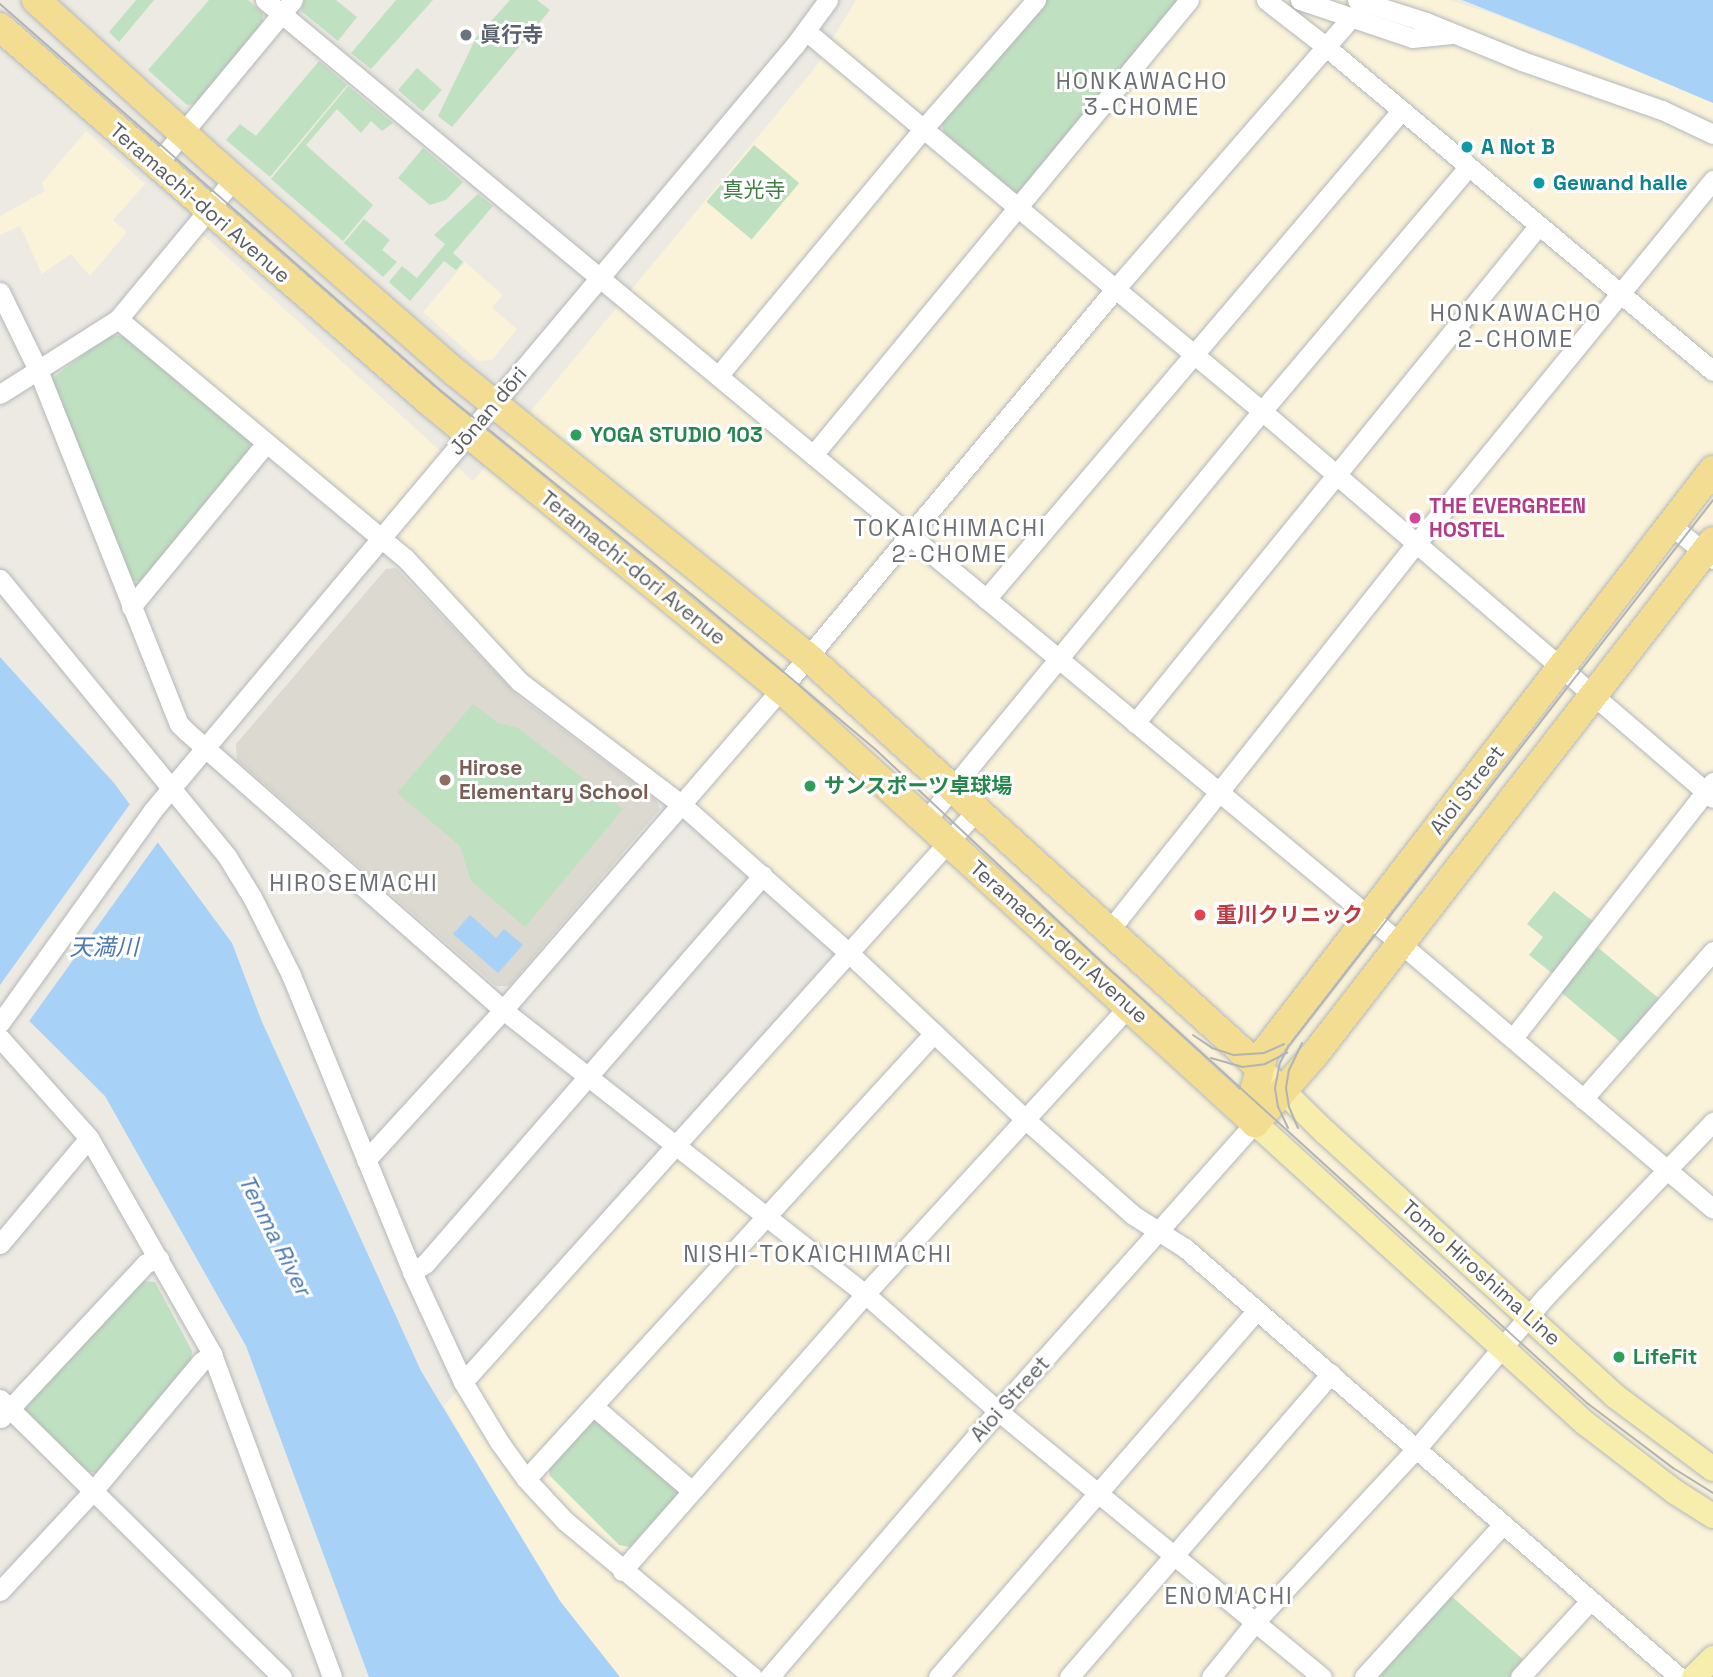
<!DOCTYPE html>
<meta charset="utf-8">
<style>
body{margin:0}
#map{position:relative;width:1713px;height:1677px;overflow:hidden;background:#eceae2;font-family:"Space Grotesk","Noto Sans JP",sans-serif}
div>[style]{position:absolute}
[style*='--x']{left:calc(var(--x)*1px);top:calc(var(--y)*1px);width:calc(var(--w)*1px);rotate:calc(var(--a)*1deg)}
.commercial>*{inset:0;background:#faf3d9}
.education>*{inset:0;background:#dbd9d0}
.green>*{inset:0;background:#c0e1c1;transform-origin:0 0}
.water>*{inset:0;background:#a7d1f7}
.pier>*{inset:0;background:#eceae2}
.roads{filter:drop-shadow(0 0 2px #b4b7bb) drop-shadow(0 0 2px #b4b7bb)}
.minor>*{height:19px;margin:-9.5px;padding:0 9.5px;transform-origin:9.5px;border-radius:9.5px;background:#fff}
.major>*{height:24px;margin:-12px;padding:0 12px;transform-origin:12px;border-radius:12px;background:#f7edac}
.highway>*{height:28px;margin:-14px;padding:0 14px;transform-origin:14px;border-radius:14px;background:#f3dd92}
.tram>*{height:2px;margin:-1px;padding:0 1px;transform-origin:1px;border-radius:1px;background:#b2b3b3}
.dots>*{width:19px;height:19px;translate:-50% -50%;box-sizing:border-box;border:4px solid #fff;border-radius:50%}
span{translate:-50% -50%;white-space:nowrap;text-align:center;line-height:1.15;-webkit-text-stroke:6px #fff;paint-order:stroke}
.worship-label{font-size:21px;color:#5b616d;font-weight:700}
.left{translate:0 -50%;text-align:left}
.culture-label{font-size:21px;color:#0d838f;font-weight:700}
.park-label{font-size:21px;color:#3c7f41}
.street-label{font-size:21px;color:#5a5d61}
.leisure-label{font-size:21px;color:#27864d;font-weight:700}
.hotel-label{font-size:21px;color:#b23c85;font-weight:700}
.education-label{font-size:21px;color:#785e54;font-weight:700}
.health-label{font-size:21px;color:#be3a42;font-weight:700}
.neighbourhood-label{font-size:23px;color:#6b6f73;letter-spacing:2px}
.water-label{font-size:23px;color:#4a78af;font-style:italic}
</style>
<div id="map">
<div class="commercial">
<i style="clip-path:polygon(856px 0,1450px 0,1499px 16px,1713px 102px,1713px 1677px,613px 1677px,570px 1626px,444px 1406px,847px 955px,523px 683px,409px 561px,133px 316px,200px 232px,473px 481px,814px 69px)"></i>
<i style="clip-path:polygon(86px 131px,145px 184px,113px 220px,127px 232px,90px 276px,71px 254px,42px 274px,20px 226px,0 235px,0 216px,45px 191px,42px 183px)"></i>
<i style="clip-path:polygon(465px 262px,503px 295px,492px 308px,517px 329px,492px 360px,478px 361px,423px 312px)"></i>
</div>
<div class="education">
<i style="clip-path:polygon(396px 568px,519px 697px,656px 800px,660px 809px,509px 986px,496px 986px,237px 760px,236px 744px,386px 569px)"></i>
</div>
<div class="green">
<i style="clip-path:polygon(136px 0,154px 0,119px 42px,109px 32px)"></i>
<i style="clip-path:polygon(209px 0,248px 0,263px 13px,263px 23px,196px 104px,187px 105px,148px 70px)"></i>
<i style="clip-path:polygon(303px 0,336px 0,357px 17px,338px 41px,301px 11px)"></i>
<i style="clip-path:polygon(396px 0,433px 0,371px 69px,351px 53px)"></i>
<i style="clip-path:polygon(510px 0,537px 0,550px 10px,452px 127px,438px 116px,476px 38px)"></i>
<i style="clip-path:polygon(1046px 0,1181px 0,1023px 192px,1015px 192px,943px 132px,942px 122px)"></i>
<i style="clip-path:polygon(319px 61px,347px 85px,270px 177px,226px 140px,240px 124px,256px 136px)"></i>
<i style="left:417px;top:68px;width:33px;height:29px;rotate:41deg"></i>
<i style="clip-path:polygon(348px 86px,393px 123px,382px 131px,371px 121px,361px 133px,337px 109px,306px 145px,373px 205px,343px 241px,271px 179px)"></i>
<i style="left:754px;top:145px;width:59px;height:74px;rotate:40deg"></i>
<i style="clip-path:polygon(423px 148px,463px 182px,446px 200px,430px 205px,398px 178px)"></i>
<i style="clip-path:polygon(478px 194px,493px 206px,453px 253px,463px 262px,456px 270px,444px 261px,410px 301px,389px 282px,402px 266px,417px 278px,445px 244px,434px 235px)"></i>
<i style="clip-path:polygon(364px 219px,390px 240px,382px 250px,397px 262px,383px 277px,344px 243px)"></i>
<i style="clip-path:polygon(109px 335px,126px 336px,250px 440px,251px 453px,145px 582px,133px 581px,51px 383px,54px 377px)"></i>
<i style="clip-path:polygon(473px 704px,498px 723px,518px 728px,623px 809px,525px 927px,471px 881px,460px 846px,397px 793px)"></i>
<i style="clip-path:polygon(1554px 891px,1594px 922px,1553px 974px,1529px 955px,1543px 937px,1527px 924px)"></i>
<i style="left:1595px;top:945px;width:83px;height:58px;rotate:40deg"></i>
<i style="clip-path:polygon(143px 1281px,155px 1282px,192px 1351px,190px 1366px,98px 1473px,88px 1472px,25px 1413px,26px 1406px)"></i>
<i style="clip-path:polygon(592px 1417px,677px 1485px,678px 1494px,630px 1547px,619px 1545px,550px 1476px,548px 1467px)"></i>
<i style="clip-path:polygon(1449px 1594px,1526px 1662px,1513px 1677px,1374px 1677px)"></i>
</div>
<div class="water">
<i style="clip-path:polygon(1462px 0,1713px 0,1713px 103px,1576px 45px)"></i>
<i style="clip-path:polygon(0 657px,114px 783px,232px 943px,262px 1022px,421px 1371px,560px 1601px,620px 1677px,369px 1677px,246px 1346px,105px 1096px,0 992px)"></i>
<i style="clip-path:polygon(470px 915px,496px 938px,504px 929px,523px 945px,498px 973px,453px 934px)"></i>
</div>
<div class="pier">
<i style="clip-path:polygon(130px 804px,161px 838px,27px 1024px,0 996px,0 985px)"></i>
</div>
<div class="roads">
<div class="minor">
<i style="--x:265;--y:0;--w:1409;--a:39.7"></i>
<i style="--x:1349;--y:900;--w:477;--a:40.3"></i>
<i style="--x:1266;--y:0;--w:75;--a:37.9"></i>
<i style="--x:1325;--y:46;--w:506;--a:39.95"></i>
<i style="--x:1300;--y:0;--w:118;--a:18.7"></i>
<i style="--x:1412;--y:38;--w:40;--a:-5.7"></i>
<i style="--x:1357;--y:0;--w:72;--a:17.7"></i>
<i style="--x:1426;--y:22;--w:104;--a:22.1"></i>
<i style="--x:1522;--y:61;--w:148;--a:19.3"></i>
<i style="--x:1662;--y:110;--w:56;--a:25.2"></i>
<i style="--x:806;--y:31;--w:594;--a:39.81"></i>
<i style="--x:1262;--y:411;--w:594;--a:40.63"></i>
<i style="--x:156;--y:165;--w:214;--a:-50.3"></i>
<i style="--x:0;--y:292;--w:87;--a:64"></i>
<i style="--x:38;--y:370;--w:381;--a:68.3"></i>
<i style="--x:179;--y:724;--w:11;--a:45"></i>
<i style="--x:187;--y:732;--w:421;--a:41.3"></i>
<i style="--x:503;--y:1010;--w:460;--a:38.1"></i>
<i style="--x:865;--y:1294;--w:177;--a:41.3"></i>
<i style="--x:998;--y:1411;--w:419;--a:39.4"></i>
<i style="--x:118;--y:319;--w:373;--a:39.8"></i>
<i style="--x:405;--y:558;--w:169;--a:47.2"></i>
<i style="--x:520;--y:682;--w:202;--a:37.2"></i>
<i style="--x:681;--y:804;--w:226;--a:41.6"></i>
<i style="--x:850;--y:954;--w:242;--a:43.3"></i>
<i style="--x:1026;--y:1120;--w:143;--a:41.6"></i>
<i style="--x:1133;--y:1215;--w:62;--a:32.4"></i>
<i style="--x:1185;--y:1248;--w:654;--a:40.97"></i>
<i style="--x:718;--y:376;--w:322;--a:-50.3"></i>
<i style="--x:924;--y:128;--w:170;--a:-48.8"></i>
<i style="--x:0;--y:394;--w:140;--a:-32.4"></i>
<i style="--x:118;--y:319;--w:182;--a:-50.4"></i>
<i style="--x:813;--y:455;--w:590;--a:-50.43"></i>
<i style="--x:1670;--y:525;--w:55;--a:38.3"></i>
<i style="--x:0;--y:579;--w:360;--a:50.7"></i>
<i style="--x:228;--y:858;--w:46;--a:58.4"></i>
<i style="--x:252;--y:897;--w:87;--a:63.4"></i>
<i style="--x:291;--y:975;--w:321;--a:67.8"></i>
<i style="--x:412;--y:1272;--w:121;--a:65.1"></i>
<i style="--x:463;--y:1382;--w:71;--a:58.8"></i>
<i style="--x:500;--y:1443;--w:44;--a:54.2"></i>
<i style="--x:526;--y:1479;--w:57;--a:47.1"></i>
<i style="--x:565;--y:1521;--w:244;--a:39.7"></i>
<i style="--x:986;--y:599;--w:641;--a:-49.62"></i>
<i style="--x:131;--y:607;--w:212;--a:-50.5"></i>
<i style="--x:1135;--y:723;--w:641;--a:-50.95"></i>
<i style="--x:926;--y:820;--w:529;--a:-50.6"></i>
<i style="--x:1262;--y:411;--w:319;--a:-49.8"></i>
<i style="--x:1108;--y:932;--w:495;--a:-51.6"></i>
<i style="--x:1416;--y:544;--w:470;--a:-50.8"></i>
<i style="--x:0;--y:1023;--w:262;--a:-54.3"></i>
<i style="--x:153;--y:810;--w:999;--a:-50"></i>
<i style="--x:795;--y:45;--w:56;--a:-53.7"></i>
<i style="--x:0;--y:1038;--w:134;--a:48.3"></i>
<i style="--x:89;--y:1138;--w:249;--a:60.3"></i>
<i style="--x:212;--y:1354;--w:345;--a:69.6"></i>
<i style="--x:1513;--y:1038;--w:325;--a:-52"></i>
<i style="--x:1583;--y:1099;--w:197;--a:-48.7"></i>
<i style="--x:366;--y:1160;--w:203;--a:-47.6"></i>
<i style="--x:503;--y:1010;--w:425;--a:-49.1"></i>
<i style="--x:781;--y:689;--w:523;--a:-50.12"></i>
<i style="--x:1116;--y:288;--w:357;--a:-49"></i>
<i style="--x:0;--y:1244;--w:138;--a:-50"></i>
<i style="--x:412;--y:1272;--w:15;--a:-32"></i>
<i style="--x:425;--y:1264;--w:515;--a:-49.01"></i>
<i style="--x:463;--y:1382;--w:768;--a:-48.06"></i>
<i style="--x:0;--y:1399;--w:396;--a:44.6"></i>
<i style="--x:593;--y:1406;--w:130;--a:40.6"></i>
<i style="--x:1;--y:1418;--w:212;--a:-46.9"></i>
<i style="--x:146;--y:1263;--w:14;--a:-17"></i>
<i style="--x:526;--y:1479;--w:604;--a:-47.55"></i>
<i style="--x:622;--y:1571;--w:368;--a:-48.7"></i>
<i style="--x:865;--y:1294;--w:391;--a:-47.5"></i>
<i style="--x:0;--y:1591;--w:137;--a:-47.1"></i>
<i style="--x:93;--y:1491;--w:168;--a:-50.1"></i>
<i style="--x:201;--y:1362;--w:14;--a:-36"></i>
<i style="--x:769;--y:1677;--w:351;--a:-49.3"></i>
<i style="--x:998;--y:1411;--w:386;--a:-48.3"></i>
<i style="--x:938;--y:1677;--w:486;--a:-49"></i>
<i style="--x:1069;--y:1677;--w:401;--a:-49.2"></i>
<i style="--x:1211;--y:1677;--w:72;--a:-51.2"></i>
<i style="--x:1256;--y:1621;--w:236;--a:-47.1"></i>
<i style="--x:1417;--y:1448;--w:198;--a:-49.7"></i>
<i style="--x:1545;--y:1297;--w:243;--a:-46.2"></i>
<i style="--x:1364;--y:1677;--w:207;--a:-47.7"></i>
<i style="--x:1520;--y:1677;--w:103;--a:-47.4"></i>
</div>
<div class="major">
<i style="--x:1258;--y:1066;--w:94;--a:44.6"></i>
<i style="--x:1325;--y:1132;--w:392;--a:42.3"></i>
<i style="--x:1615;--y:1396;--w:122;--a:36.7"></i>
<i style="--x:1255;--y:1123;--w:446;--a:42.3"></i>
<i style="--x:1585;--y:1423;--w:113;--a:37.5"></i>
<i style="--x:1675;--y:1492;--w:45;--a:32.3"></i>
<i style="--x:1694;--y:1677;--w:27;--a:-45"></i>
</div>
<div class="highway">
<i style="--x:36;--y:0;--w:244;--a:42.2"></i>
<i style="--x:217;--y:164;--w:317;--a:41.2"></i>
<i style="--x:456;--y:373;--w:451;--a:38.9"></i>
<i style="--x:807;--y:656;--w:610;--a:42.27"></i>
<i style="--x:0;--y:27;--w:572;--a:41.1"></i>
<i style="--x:431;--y:403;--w:452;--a:39.3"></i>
<i style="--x:781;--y:689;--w:643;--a:42.48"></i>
<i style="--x:1255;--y:1123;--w:32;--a:-92"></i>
<i style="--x:1254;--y:1091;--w:39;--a:-75"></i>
<i style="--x:1264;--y:1053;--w:736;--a:-52.4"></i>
<i style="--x:1255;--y:1123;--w:91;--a:-49"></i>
<i style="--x:1315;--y:1054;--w:649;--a:-52.19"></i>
</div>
</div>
<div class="tram">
<i style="--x:0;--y:4;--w:587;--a:41.27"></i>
<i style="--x:441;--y:391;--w:323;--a:39.1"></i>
<i style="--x:692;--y:595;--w:239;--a:40.1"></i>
<i style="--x:875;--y:749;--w:329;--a:43.2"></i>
<i style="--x:1115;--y:974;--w:638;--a:42.27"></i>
<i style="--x:1587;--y:1403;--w:108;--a:37.1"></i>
<i style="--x:1673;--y:1468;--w:47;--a:32"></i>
<i style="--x:1193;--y:1035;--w:23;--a:34"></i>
<i style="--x:1212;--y:1048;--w:23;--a:18"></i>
<i style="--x:1234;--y:1055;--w:30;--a:-4"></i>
<i style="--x:1264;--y:1053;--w:22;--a:-24"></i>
<i style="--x:1211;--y:1058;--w:32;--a:16"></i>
<i style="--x:1242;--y:1067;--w:23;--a:-7"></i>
<i style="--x:1265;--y:1064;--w:25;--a:-27"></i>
<i style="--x:1288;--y:1128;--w:23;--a:-115"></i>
<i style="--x:1278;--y:1107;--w:19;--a:-99"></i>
<i style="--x:1275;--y:1088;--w:25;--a:-79"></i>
<i style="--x:1280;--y:1063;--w:18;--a:-63"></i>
<i style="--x:1288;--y:1047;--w:693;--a:-52.15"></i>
<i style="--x:1298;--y:1128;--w:23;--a:-113"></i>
<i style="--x:1289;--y:1107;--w:19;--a:-99"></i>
<i style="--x:1286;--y:1088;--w:18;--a:-81"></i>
<i style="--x:1289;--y:1070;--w:30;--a:-64"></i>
</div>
<div class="dots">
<i style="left:466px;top:35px;background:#6b7280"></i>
<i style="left:1467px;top:147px;background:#0f9aa8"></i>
<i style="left:1539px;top:183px;background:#0f9aa8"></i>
<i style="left:576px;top:435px;background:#2e9e5b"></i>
<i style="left:1415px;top:518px;background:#d1479c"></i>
<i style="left:445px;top:780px;background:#8d6e63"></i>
<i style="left:810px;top:786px;background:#2e9e5b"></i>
<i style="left:1200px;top:915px;background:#e0444e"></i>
<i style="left:1619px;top:1357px;background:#2e9e5b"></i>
</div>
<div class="worship-label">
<span class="left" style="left:480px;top:35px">眞行寺</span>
</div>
<div class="culture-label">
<span class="left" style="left:1481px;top:147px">A Not B</span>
<span class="left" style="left:1553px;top:183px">Gewand halle</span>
</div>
<div class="park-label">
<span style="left:754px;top:190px">真光寺</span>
</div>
<div class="street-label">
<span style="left:200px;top:203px;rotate:41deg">Teramachi-dori Avenue</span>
<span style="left:488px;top:411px;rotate:-50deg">Jōnan dōri</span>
<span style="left:633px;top:568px;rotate:39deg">Teramachi-dori Avenue</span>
<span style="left:1467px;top:790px;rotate:-52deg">Aioi Street</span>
<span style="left:1059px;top:942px;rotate:42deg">Teramachi-dori Avenue</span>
<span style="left:1481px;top:1273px;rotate:42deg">Tomo Hiroshima Line</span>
<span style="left:1010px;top:1399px;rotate:-48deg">Aioi Street</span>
</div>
<div class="leisure-label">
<span class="left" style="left:590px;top:435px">YOGA STUDIO 103</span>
<span class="left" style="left:824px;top:786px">サンスポーツ卓球場</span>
<span class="left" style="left:1633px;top:1357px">LifeFit</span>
</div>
<div class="hotel-label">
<span class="left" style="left:1429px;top:518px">THE EVERGREEN<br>HOSTEL</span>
</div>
<div class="education-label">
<span class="left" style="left:459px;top:780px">Hirose<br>Elementary School</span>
</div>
<div class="health-label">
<span class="left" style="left:1216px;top:915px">重川クリニック</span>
</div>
<div class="neighbourhood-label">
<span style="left:1142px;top:94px">HONKAWACHO<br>3-CHOME</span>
<span style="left:1516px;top:326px">HONKAWACHO<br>2-CHOME</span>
<span style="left:950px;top:541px">TOKAICHIMACHI<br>2-CHOME</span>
<span style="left:354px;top:883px">HIROSEMACHI</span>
<span style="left:818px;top:1254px">NISHI-TOKAICHIMACHI</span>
<span style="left:1229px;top:1596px">ENOMACHI</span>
</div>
<div class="water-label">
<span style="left:104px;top:947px">天満川</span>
<span style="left:275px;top:1235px;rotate:63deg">Tenma River</span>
</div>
</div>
